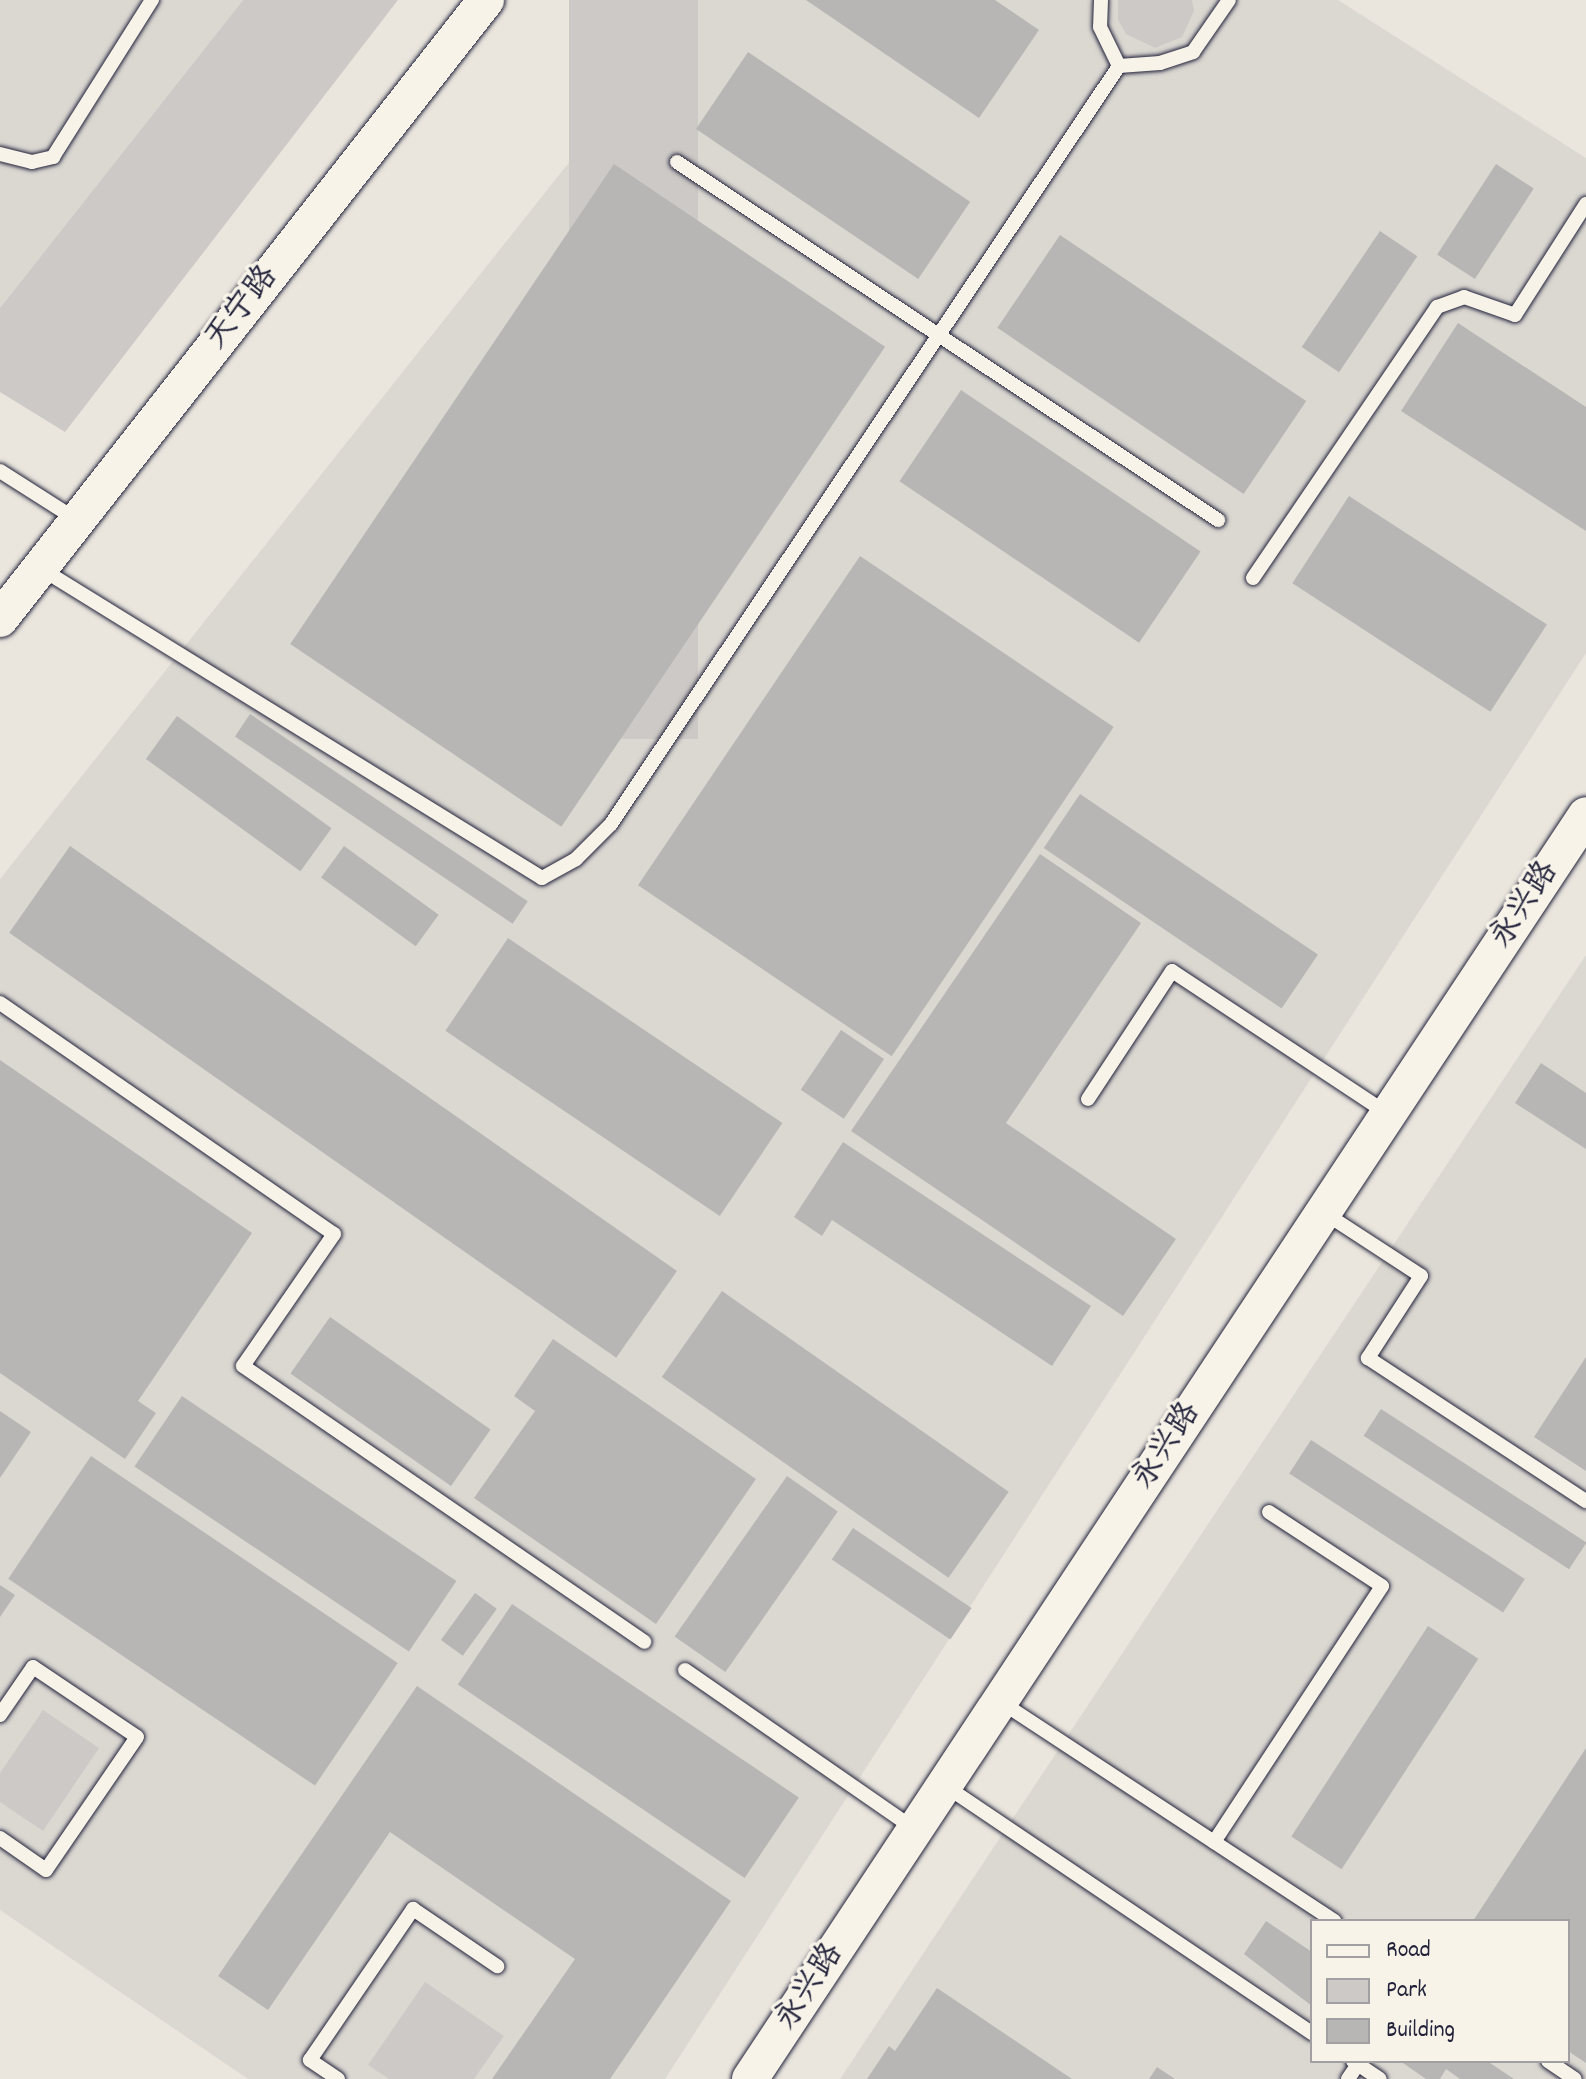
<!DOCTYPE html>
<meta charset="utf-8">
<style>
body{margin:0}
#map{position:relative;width:1586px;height:2079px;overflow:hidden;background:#eae6de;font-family:Dekko,"LXGW WenKai TC",sans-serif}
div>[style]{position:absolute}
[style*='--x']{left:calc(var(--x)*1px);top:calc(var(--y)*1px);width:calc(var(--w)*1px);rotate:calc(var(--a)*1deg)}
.built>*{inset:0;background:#dbd8d2}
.green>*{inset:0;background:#cdc9c6;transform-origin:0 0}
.building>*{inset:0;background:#b8b6b5;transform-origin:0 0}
.roads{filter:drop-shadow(0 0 2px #22223b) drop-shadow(0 0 2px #22223b)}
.service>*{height:14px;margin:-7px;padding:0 7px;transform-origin:7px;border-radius:7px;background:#f7f3e8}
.tertiary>*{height:36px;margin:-18px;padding:0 18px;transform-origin:18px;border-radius:18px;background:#f7f3e8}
span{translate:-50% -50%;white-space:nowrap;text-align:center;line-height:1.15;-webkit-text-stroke:7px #f7f3e8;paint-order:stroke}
.street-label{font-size:32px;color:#22223b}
.legend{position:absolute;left:1310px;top:1919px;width:260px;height:144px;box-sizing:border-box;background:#f7f3e8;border:2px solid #a29fa3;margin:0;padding:10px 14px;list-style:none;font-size:24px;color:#22223b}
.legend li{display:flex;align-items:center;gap:16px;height:40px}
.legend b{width:40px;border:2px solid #a29fa3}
</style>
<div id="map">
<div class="built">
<i style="clip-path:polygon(0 0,243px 0,0 308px)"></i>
<i style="clip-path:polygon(698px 0,1338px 0,1586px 158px,1586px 653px,665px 2079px,248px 2079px,0 1910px,0 879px)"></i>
<i style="clip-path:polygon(evenodd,1586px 955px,1586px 2079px,840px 2079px,1291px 1399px,1586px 955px,1312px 1921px,1568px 1921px,1568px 2061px,1312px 2061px,1312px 1921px)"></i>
</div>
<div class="green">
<i style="clip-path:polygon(243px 0,398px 0,65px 432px,0 392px,0 308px)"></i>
<i style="left:569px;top:0;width:129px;height:739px"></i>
<i style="clip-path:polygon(1118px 0,1192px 0,1194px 11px,1182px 37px,1155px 48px,1126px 34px,1118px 20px)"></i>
<i style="clip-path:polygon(43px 1710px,99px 1748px,43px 1831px,0 1802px,0 1773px)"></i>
<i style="clip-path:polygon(425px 1982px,504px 2036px,474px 2079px,389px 2079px,368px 2065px)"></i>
</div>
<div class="building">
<i style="clip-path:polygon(806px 0,995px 0,1039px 30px,979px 118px)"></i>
<i style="left:748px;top:52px;width:268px;height:93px;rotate:34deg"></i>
<i style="left:614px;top:164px;width:327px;height:579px;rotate:34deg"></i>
<i style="left:1496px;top:164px;width:45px;height:108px;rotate:33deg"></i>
<i style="left:1380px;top:231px;width:45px;height:140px;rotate:34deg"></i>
<i style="left:1060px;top:235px;width:297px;height:112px;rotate:34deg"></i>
<i style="clip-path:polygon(1458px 323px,1586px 407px,1586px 531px,1401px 411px)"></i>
<i style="left:961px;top:390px;width:289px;height:110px;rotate:34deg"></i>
<i style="left:1349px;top:496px;width:236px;height:104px;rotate:33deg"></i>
<i style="left:860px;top:556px;width:306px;height:397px;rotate:34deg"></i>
<i style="left:250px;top:714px;width:335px;height:27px;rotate:34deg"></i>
<i style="left:177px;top:716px;width:191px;height:53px;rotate:36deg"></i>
<i style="left:1080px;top:794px;width:287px;height:65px;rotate:34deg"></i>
<i style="left:70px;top:846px;width:741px;height:106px;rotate:35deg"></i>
<i style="left:344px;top:846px;width:117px;height:39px;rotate:36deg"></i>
<i style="clip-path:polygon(1040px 854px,1141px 923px,1006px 1123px,1176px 1239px,1123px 1316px,851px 1131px)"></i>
<i style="left:508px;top:938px;width:331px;height:112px;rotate:34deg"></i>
<i style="left:841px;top:1030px;width:52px;height:72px;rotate:34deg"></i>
<i style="clip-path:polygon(0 1060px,252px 1233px,138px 1401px,156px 1413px,125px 1459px,0 1373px)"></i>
<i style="clip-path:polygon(1541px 1063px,1586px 1093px,1586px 1149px,1515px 1103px)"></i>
<i style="clip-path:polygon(843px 1142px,1091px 1306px,1052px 1366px,832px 1220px,822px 1236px,794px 1217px)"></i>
<i style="left:722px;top:1291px;width:350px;height:105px;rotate:35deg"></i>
<i style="left:330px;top:1317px;width:196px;height:69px;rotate:35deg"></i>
<i style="clip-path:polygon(553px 1339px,756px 1479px,656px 1624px,474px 1498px,535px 1411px,514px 1396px)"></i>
<i style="clip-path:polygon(1586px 1357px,1586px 1471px,1534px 1437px)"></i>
<i style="left:182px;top:1396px;width:331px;height:85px;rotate:34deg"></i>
<i style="left:1381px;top:1409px;width:245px;height:32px;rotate:33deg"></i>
<i style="clip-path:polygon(0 1411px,31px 1432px,0 1478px)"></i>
<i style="left:1311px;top:1440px;width:255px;height:40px;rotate:33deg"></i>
<i style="left:91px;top:1456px;width:370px;height:148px;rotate:34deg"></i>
<i style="left:787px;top:1476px;width:62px;height:196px;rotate:35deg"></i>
<i style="left:853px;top:1528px;width:143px;height:38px;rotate:34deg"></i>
<i style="clip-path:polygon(0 1585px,15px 1595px,0 1617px)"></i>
<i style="left:475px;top:1593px;width:27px;height:58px;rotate:36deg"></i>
<i style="left:512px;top:1604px;width:346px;height:97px;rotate:34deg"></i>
<i style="left:1428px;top:1626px;width:60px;height:251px;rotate:33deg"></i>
<i style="clip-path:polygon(417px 1686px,731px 1901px,610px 2079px,492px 2079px,575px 1959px,390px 1832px,268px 2010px,218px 1976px)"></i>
<i style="clip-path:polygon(1586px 1748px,1586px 2063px,1568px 2051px,1568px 1921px,1473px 1921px)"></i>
<i style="clip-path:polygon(1266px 1921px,1312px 1952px,1312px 2006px,1244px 1954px)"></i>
<i style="clip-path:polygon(937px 1988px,1072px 2079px,867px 2079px,889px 2046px,895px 2051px)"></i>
<i style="clip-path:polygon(1400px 2061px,1487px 2061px,1514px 2079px,1460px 2079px,1446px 2069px,1440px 2079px,1426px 2079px)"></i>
<i style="clip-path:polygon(1157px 2067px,1175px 2079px,1149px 2079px)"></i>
</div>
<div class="roads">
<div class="service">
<i style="--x:1101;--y:0;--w:27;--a:92"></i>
<i style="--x:1100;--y:27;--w:43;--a:64"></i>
<i style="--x:1119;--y:66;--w:41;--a:-4.2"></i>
<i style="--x:1160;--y:63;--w:35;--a:-18"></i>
<i style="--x:1193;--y:52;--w:63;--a:-55.3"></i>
<i style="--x:0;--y:154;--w:33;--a:14"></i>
<i style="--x:32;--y:162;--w:22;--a:-13"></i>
<i style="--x:53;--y:157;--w:186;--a:-57.8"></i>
<i style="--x:677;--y:162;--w:649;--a:33.49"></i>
<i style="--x:0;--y:471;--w:91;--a:32.5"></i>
<i style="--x:40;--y:568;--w:590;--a:31.7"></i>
<i style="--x:542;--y:878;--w:39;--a:-29"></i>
<i style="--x:576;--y:859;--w:49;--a:-45"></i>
<i style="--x:611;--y:824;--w:912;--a:-56.17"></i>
<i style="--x:1253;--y:578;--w:328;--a:-55.8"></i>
<i style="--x:1437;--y:307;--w:29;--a:-20"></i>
<i style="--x:1464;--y:297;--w:54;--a:19.4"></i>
<i style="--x:1515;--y:315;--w:132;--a:-57.4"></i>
<i style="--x:0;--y:1003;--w:406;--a:34.7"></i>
<i style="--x:334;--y:1234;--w:160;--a:124.6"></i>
<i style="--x:243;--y:1366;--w:487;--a:34.5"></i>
<i style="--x:1088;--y:1099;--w:153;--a:-56.7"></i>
<i style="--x:1172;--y:971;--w:259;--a:33.5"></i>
<i style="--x:1323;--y:1212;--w:117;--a:33.1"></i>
<i style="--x:1421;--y:1276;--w:98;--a:122.9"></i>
<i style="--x:1368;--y:1358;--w:261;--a:33.3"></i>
<i style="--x:685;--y:1670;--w:280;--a:34.7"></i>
<i style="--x:1001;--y:1702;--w:399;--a:33.3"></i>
<i style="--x:0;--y:1715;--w:58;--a:-55.5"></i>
<i style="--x:33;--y:1667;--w:125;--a:33.9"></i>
<i style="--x:137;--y:1737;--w:161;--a:124.4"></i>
<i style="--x:46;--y:1870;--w:56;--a:-145.2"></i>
<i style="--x:944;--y:1785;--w:444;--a:34"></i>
<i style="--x:1214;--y:1842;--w:306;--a:-56.7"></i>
<i style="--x:1382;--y:1586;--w:135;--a:-146.8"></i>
<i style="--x:1353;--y:2061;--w:32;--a:34"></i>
<i style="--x:1548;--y:2061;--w:32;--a:34"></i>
<i style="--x:338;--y:2079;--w:34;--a:-146"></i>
<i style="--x:310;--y:2060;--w:183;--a:-55.7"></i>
<i style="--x:413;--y:1909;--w:102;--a:34.2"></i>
<i style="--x:1348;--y:2079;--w:18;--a:-56"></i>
</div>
<div class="tertiary">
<i style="--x:0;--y:619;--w:787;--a:-51.86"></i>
<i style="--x:750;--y:2079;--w:1515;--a:-56.52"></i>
</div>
</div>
<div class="street-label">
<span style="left:243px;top:309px;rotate:-52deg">天宁路</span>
<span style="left:1526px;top:906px;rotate:-57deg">永兴路</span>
<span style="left:1168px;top:1447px;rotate:-57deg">永兴路</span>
<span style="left:811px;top:1988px;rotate:-57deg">永兴路</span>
</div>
<ul class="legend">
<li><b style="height:10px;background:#f7f3e8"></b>Road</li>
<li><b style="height:22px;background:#cdc9c6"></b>Park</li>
<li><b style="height:22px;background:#b8b6b5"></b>Building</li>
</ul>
</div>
